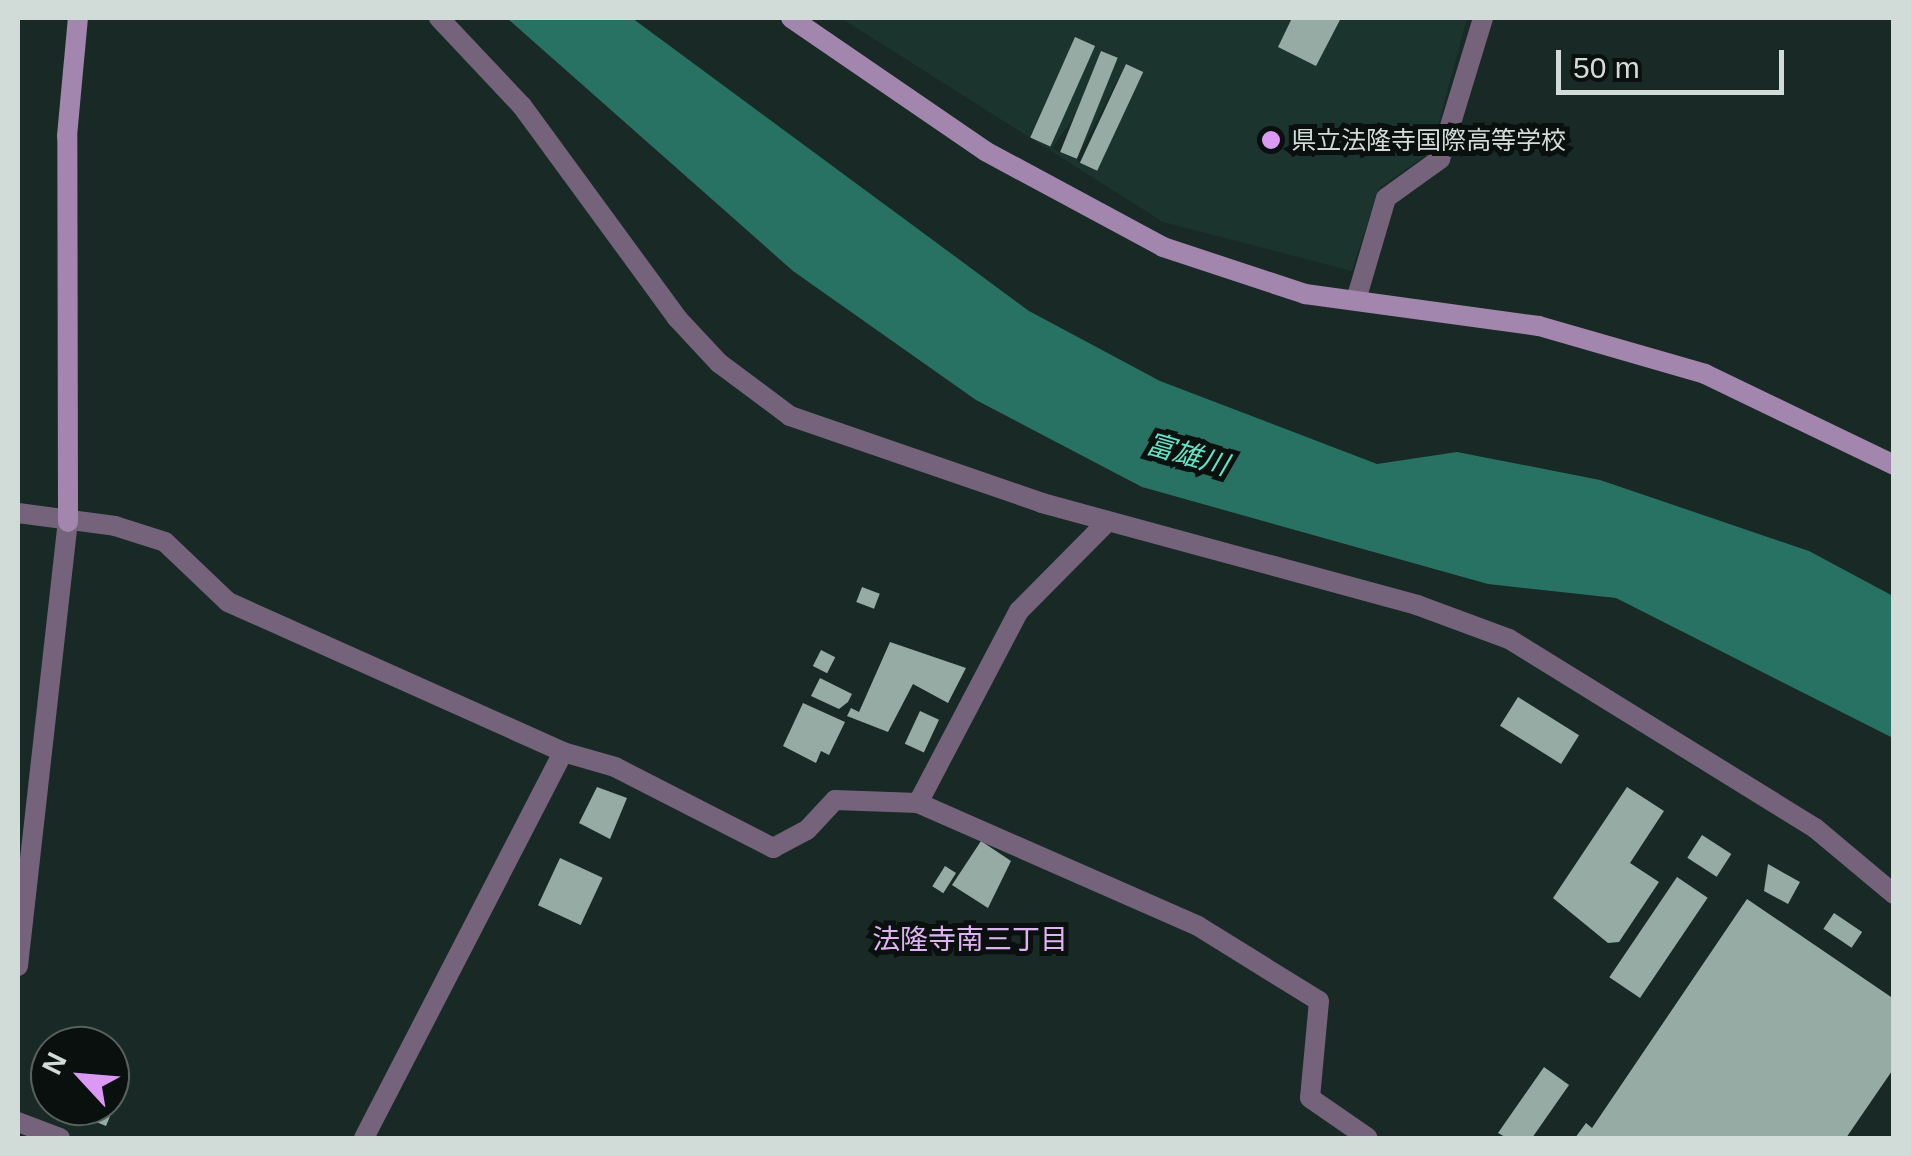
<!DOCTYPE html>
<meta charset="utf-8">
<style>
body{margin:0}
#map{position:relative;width:1911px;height:1156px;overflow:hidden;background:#192925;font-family:Arial,"Noto Sans JP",sans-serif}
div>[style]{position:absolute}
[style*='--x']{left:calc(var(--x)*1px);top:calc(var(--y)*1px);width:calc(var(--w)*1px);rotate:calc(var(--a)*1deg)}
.built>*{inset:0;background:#1b342e}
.water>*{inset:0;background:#277263}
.building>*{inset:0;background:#97aba5;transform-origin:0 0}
.street>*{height:20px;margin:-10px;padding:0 10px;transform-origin:10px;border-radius:10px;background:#75637c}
.secondary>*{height:20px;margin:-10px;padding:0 10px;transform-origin:10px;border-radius:10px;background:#a286ae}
.dots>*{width:28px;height:28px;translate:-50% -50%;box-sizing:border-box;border:5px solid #09100e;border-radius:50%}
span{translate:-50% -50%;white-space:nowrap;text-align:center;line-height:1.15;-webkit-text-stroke:10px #09100e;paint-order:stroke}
.poi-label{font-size:25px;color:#d1dbd8}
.left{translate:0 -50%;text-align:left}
.water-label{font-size:28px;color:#5be6c8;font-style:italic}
.neighbourhood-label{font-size:28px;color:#dfb2f1}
.frame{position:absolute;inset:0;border:20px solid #d1dbd8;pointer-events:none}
.north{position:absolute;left:30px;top:1026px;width:100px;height:100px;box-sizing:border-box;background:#09100e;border:2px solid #59615f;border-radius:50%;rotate:296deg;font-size:28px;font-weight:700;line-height:40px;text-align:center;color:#d1dbd8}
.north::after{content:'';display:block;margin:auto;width:35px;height:45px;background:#db99f5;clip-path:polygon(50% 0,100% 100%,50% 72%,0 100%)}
.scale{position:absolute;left:1556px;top:50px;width:228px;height:45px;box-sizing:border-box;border:5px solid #d1dbd8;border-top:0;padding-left:12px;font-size:30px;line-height:35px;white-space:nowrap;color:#d1dbd8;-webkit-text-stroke:8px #09100e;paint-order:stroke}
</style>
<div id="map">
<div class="built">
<i style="clip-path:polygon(evenodd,841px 18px,1292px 18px,1278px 47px,1316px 66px,1341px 18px,1467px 18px,1431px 152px,1379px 188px,1352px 271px,1163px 222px,841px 18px,1117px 58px,1070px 157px,1053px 149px,1052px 148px,1117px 58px,841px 18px,1126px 64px,1143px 73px,1092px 169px,1076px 160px,1126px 64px)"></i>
</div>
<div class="water">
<i style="clip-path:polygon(507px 18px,632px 18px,1029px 311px,1160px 381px,1377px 464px,1457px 452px,1600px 480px,1809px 551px,1893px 596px,1893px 738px,1616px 598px,1488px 584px,1142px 487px,976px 400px,793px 271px)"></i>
</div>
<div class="building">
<i style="clip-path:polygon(1292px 18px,1341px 18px,1316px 66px,1278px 47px)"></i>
<i style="left:1075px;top:37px;width:22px;height:110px;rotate:24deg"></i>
<i style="left:1101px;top:51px;width:18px;height:109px;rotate:22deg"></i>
<i style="left:1126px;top:64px;width:19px;height:109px;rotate:25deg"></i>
<i style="left:862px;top:587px;width:19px;height:16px;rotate:21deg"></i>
<i style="clip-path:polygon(890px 642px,966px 668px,948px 703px,913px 684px,888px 732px,847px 716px,851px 708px,859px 712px)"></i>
<i style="left:821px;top:650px;width:16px;height:18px;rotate:27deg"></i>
<i style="clip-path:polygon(820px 678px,852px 694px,848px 702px,839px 709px,811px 696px)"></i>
<i style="left:1518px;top:697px;width:72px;height:34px;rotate:32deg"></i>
<i style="clip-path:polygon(803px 703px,845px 722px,829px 755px,821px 751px,816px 763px,783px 746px)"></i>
<i style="left:920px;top:711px;width:21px;height:36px;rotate:25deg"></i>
<i style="clip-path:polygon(597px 787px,627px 798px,610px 839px,579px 823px)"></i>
<i style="clip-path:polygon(1627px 787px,1664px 811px,1630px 863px,1659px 882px,1619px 942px,1608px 943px,1553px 898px)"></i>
<i style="left:1702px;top:835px;width:35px;height:27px;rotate:33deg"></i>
<i style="clip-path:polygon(981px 841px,1011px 861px,988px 908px,952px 885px)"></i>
<i style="left:560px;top:858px;width:47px;height:52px;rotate:25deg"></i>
<i style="clip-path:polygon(1768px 864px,1800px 882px,1788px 904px,1764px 891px)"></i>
<i style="left:945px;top:866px;width:13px;height:24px;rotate:32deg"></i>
<i style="left:1677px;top:877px;width:37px;height:121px;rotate:34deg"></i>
<i style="clip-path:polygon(1747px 899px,1894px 999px,1894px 1068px,1846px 1138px,1575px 1138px,1586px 1123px,1592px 1128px)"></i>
<i style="left:1834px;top:913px;width:34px;height:19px;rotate:34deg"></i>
<i style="clip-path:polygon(1544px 1067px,1569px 1085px,1532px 1138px,1507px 1138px,1498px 1133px)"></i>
<i style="clip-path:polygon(57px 1106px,106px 1106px,111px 1114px,106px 1126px)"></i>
</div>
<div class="street">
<i style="--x:439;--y:18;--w:121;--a:46.7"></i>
<i style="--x:522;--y:106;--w:263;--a:53.8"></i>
<i style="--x:677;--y:318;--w:62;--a:47"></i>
<i style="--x:719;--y:363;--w:89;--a:36.7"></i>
<i style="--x:790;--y:416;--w:267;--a:19"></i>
<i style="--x:1042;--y:503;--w:389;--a:15.2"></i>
<i style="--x:1417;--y:605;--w:98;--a:20.3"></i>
<i style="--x:1509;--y:639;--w:360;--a:31.7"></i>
<i style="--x:1815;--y:828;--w:103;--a:39.9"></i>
<i style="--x:1356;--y:300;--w:106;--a:-73.6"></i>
<i style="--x:1386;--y:198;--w:67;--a:-35.8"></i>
<i style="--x:1440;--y:159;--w:147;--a:-73"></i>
<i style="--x:18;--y:513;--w:98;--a:7.6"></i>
<i style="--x:115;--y:526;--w:52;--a:17.7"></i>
<i style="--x:165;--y:542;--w:87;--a:43.6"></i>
<i style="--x:228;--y:602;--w:367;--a:24.1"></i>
<i style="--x:563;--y:752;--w:54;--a:16.1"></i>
<i style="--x:615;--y:767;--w:178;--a:27.1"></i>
<i style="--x:773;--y:848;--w:38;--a:-28"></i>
<i style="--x:807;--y:830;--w:41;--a:-47"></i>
<i style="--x:835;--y:800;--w:83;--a:2.1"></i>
<i style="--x:918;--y:803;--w:306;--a:23.7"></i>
<i style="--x:1198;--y:926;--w:142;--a:31.8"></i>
<i style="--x:1319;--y:1001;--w:97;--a:95.3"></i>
<i style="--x:1310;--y:1098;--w:70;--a:34.6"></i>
<i style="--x:918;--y:803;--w:217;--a:-62.3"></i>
<i style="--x:1019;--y:611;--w:124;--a:-45.3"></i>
<i style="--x:18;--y:966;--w:447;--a:-83.6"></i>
<i style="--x:18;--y:1122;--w:45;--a:20.9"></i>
<i style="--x:364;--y:1138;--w:434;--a:-62.7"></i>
</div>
<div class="secondary">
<i style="--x:791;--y:18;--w:235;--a:34.4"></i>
<i style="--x:985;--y:151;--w:202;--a:28.3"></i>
<i style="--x:1163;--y:247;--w:150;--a:18.3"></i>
<i style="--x:1305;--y:294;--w:236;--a:7.8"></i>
<i style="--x:1539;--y:326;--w:173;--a:16.1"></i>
<i style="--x:1705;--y:374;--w:210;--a:25.7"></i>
<i style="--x:68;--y:522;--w:386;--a:-90.1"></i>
<i style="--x:67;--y:136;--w:119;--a:-84.7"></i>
</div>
<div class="dots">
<i style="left:1271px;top:140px;background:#db99f5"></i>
</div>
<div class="poi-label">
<span class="left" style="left:1291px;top:140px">県立法隆寺国際高等学校</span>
</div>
<div class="water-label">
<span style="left:1187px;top:455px;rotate:16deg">富雄川</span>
</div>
<div class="neighbourhood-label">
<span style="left:970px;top:940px">法隆寺南三丁目</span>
</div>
<div class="frame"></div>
<div class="north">N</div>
<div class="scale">50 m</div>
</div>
